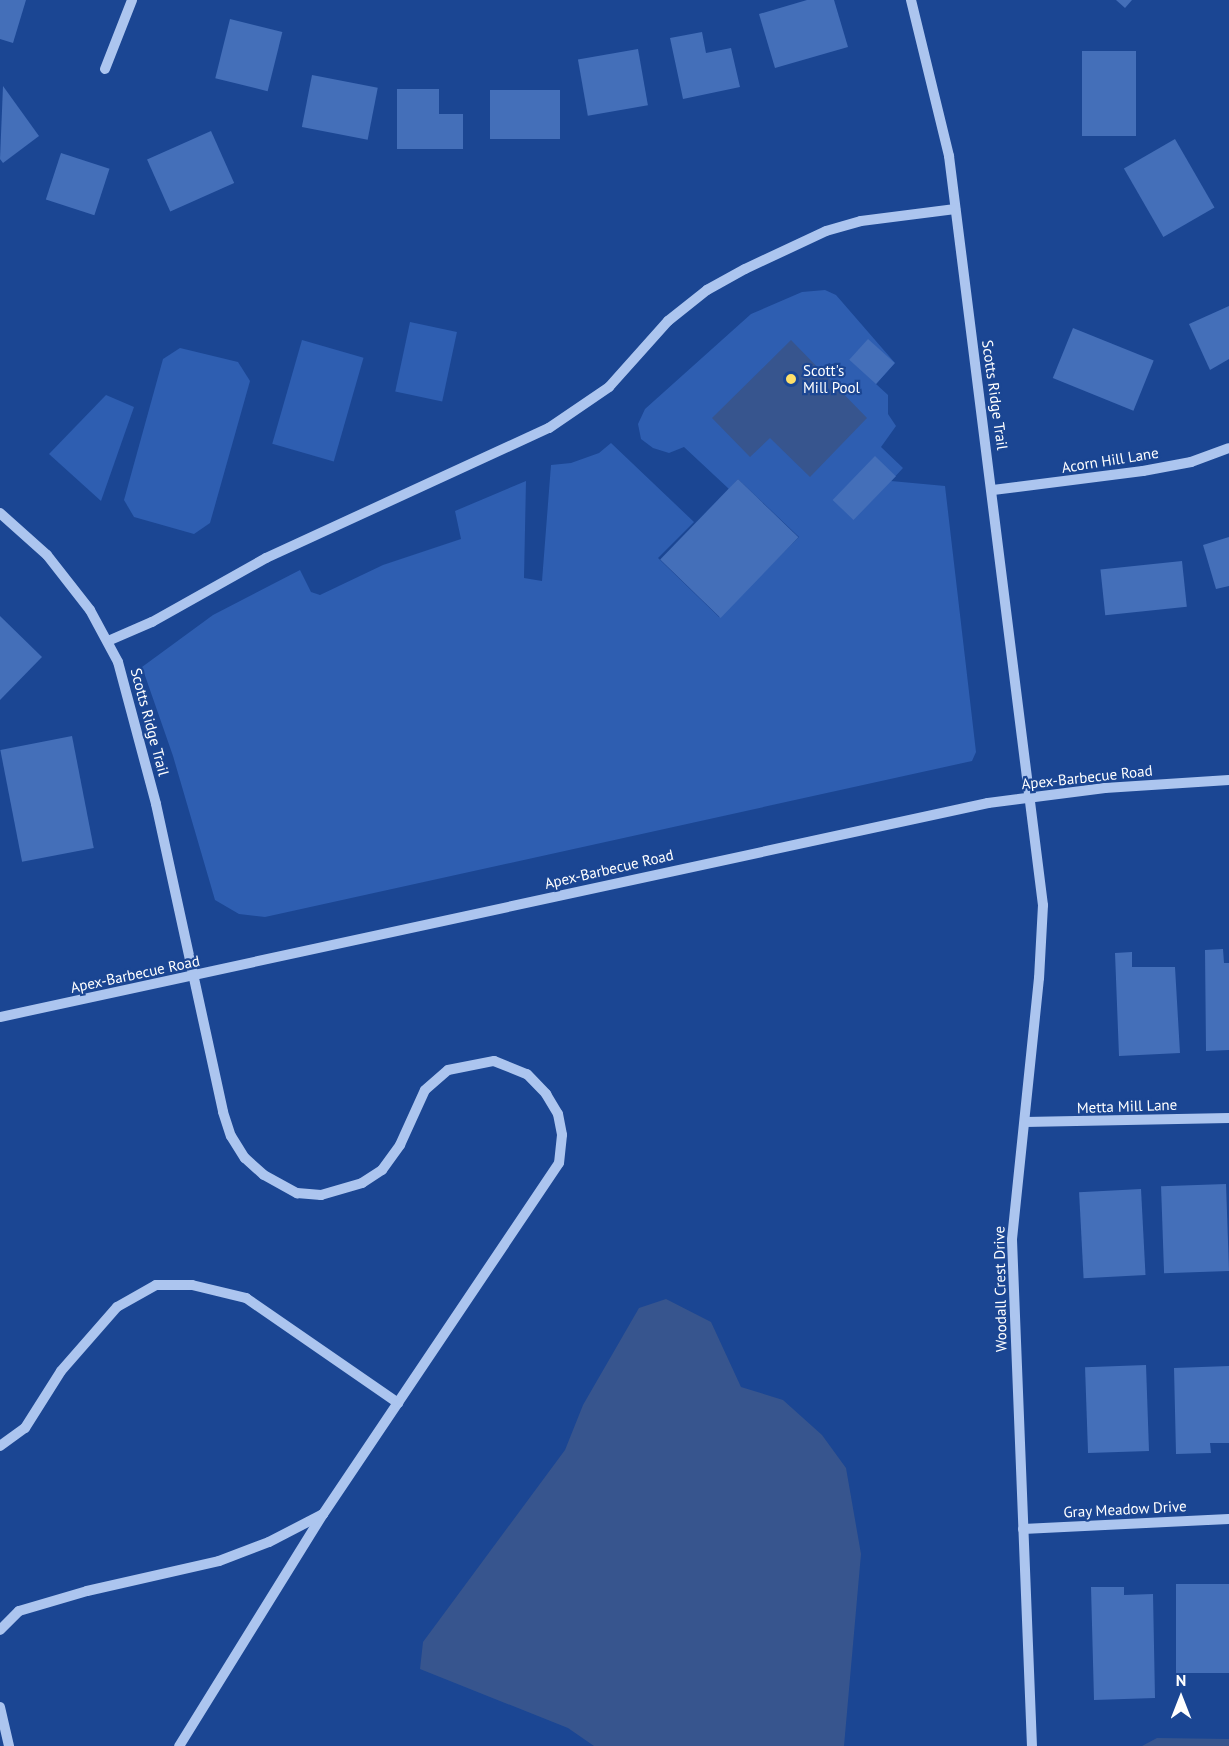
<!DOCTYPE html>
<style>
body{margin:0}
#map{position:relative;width:1229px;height:1746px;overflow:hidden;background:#1b4693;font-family:"PT Sans",sans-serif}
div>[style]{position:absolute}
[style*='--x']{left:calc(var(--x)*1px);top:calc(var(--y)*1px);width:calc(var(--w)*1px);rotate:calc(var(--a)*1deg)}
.green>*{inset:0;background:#2e5eb1;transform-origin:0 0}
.water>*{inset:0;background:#37558e}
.building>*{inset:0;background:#446fb9;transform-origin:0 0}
.minor>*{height:10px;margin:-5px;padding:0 5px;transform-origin:5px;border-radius:5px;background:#acc5ef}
.dots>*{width:16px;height:16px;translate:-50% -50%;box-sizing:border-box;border:3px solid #1b4693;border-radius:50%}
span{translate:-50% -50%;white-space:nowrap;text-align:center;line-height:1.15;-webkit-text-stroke:4.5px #1b4693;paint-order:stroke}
.poi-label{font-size:15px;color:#fff}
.left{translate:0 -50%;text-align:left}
.street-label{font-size:15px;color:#fff}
.north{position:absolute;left:1151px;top:1668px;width:60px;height:60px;-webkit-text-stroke:4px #1b4693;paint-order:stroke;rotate:0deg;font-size:16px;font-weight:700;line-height:24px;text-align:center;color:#fff}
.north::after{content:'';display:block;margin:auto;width:21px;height:27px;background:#fff;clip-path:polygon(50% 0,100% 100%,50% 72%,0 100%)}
</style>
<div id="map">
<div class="green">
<i style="clip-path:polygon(825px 290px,836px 295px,895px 363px,876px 384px,888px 395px,888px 414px,896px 426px,881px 447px,903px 468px,891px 481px,945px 486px,976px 752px,972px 761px,265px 917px,239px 914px,215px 900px,173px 756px,142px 667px,213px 615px,300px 570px,311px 592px,320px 595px,383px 565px,461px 539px,455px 511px,526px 481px,524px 578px,542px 581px,551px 465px,571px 463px,599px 453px,611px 443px,694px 522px,658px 558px,719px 617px,799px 537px,738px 479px,729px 489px,684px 447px,669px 453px,653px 448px,641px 439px,638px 424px,645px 409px,751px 314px,802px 292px)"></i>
<i style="left:410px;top:322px;width:48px;height:71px;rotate:12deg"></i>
<i style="left:302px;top:340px;width:64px;height:108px;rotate:16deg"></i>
<i style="clip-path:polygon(180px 348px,238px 362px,250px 381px,210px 523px,194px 534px,134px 517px,124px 500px,163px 359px)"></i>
<i style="clip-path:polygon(106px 395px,134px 407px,101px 501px,49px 454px)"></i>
</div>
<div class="water">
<i style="clip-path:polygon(791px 340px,867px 418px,810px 477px,770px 438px,750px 457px,712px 418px)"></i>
<i style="clip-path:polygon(666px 1299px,711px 1322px,741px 1387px,783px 1400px,822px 1435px,846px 1468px,861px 1554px,844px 1746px,594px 1746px,568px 1728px,420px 1669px,423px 1642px,565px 1450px,583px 1405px,639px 1308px)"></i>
<i style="clip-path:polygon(1157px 1738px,1229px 1739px,1229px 1746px,1142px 1746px)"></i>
</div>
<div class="building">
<i style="clip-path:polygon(0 0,26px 0,13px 43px,0 39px)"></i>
<i style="clip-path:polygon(807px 0,834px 0,848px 47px,775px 68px,759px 14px)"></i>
<i style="clip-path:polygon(1116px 0,1132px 0,1125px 8px)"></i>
<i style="left:230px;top:19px;width:54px;height:61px;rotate:14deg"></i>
<i style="clip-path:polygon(702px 32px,706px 53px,731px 48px,740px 87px,683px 99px,670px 38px)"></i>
<i style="left:638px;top:49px;width:57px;height:61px;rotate:80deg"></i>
<i style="left:1082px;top:51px;width:54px;height:85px"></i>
<i style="left:312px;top:75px;width:67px;height:53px;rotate:11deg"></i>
<i style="clip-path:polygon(3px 86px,39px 136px,3px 163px,0 159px)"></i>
<i style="clip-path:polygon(397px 89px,439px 89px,439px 114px,463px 114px,463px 149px,397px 149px)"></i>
<i style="left:490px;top:90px;width:70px;height:49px"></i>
<i style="left:211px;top:131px;width:57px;height:70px;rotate:66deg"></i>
<i style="left:1175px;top:139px;width:79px;height:59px;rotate:60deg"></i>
<i style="left:61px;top:153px;width:51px;height:49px;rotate:18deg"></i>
<i style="clip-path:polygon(1229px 306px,1229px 359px,1210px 370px,1189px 324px)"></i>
<i style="left:1073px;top:328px;width:87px;height:54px;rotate:22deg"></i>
<i style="left:868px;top:339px;width:36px;height:28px;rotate:42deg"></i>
<i style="left:875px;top:456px;width:29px;height:61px;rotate:44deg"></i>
<i style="left:738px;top:479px;width:84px;height:112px;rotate:44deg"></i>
<i style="clip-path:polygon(1229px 537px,1229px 586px,1216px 589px,1203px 545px)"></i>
<i style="left:1182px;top:561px;width:46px;height:82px;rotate:84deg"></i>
<i style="clip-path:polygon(0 616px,42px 657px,0 700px)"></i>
<i style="left:72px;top:736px;width:114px;height:73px;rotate:79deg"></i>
<i style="clip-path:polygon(1223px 949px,1224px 963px,1229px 963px,1229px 1050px,1206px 1051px,1205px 950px)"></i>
<i style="clip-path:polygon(1132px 952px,1132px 967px,1175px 967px,1180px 1053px,1119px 1056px,1115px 953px)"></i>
<i style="left:1226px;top:1184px;width:87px;height:65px;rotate:88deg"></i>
<i style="left:1141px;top:1189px;width:86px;height:62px;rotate:87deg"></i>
<i style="left:1146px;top:1365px;width:86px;height:61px;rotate:88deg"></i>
<i style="clip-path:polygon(1229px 1366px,1229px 1443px,1210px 1443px,1211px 1453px,1176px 1454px,1174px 1368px)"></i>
<i style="left:1229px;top:1584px;width:89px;height:53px;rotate:90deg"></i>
<i style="clip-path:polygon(1091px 1587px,1124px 1587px,1124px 1595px,1153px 1594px,1155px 1698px,1094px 1700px)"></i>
</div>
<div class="minor">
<i style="--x:911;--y:0;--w:161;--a:76.3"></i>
<i style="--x:949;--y:156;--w:755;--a:82.85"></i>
<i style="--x:1043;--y:905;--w:73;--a:93.1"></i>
<i style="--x:1039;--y:978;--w:263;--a:95.9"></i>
<i style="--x:1012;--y:1240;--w:506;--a:87.74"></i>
<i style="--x:105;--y:69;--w:74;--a:-68.6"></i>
<i style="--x:993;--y:490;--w:151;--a:-7.2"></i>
<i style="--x:1143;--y:471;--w:49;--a:-10.6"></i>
<i style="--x:1191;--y:462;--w:40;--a:-20.2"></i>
<i style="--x:0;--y:513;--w:63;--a:41.8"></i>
<i style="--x:47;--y:555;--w:70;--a:52"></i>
<i style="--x:90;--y:610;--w:59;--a:61.7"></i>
<i style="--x:118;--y:662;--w:147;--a:75"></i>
<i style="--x:156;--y:804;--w:315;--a:77.7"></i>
<i style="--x:223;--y:1112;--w:25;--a:72"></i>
<i style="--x:231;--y:1136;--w:26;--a:58"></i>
<i style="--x:245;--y:1158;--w:25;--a:42"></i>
<i style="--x:264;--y:1175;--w:38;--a:29"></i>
<i style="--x:297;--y:1193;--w:24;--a:5"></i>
<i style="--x:321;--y:1195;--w:43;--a:-16.3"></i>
<i style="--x:362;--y:1183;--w:24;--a:-33"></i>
<i style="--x:382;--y:1170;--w:31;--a:-54"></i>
<i style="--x:400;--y:1145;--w:60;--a:-65.6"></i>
<i style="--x:425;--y:1090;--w:30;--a:-41"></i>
<i style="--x:448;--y:1070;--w:47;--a:-11.1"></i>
<i style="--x:494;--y:1061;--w:35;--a:22"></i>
<i style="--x:527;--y:1074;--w:28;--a:46"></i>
<i style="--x:546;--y:1094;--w:23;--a:59"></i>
<i style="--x:558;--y:1114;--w:21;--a:79"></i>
<i style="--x:562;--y:1135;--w:28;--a:96"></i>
<i style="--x:559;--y:1163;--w:423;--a:123.9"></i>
<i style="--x:323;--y:1514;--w:273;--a:121.8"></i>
<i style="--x:108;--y:641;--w:48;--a:-23.4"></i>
<i style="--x:152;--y:622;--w:131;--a:-29.3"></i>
<i style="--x:266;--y:558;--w:311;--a:-24.7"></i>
<i style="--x:549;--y:428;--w:73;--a:-34.3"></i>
<i style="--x:609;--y:387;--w:89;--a:-48.2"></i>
<i style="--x:668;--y:321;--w:50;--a:-38.5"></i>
<i style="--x:707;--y:290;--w:43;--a:-28.9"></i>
<i style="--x:745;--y:269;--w:89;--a:-25.1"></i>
<i style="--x:826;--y:231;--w:36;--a:-16"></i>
<i style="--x:861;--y:221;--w:95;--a:-7.3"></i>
<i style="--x:0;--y:1017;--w:1011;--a:-12.22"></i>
<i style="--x:988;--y:803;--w:118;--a:-7.3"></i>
<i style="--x:1105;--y:788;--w:124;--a:-3.7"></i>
<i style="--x:1025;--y:1122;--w:204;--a:-1.1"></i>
<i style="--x:0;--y:1446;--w:31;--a:-36"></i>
<i style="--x:25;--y:1428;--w:67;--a:-57.7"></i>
<i style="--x:61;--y:1371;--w:85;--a:-48.8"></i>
<i style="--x:117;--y:1307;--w:45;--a:-29.4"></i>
<i style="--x:156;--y:1285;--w:36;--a:0"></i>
<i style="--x:192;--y:1285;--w:56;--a:13.5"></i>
<i style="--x:246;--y:1298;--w:185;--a:34.6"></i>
<i style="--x:1023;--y:1529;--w:206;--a:-2.8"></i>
<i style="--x:0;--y:1630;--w:27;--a:-45"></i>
<i style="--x:19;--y:1611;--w:71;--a:-16.4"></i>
<i style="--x:87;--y:1591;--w:135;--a:-12.8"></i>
<i style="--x:219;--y:1561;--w:53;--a:-20.8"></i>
<i style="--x:269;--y:1542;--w:61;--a:-27.4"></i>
<i style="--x:0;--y:1707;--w:40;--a:77"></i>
</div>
<div class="dots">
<i style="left:791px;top:379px;background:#ffe06a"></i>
</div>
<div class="poi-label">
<span class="left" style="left:803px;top:379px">Scott's<br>Mill Pool</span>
</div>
<div class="street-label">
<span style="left:995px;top:395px;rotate:82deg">Scotts Ridge Trail</span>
<span style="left:1110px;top:460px;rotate:-9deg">Acorn Hill Lane</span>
<span style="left:150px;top:722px;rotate:75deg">Scotts Ridge Trail</span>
<span style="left:1087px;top:777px;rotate:-6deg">Apex-Barbecue Road</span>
<span style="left:609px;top:869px;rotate:-13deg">Apex-Barbecue Road</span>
<span style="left:135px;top:974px;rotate:-12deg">Apex-Barbecue Road</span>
<span style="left:1127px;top:1106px;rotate:-2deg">Metta Mill Lane</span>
<span style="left:1000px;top:1289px;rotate:-91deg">Woodall Crest Drive</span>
<span style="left:1125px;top:1509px;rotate:-3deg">Gray Meadow Drive</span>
</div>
<div class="north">N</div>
</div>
